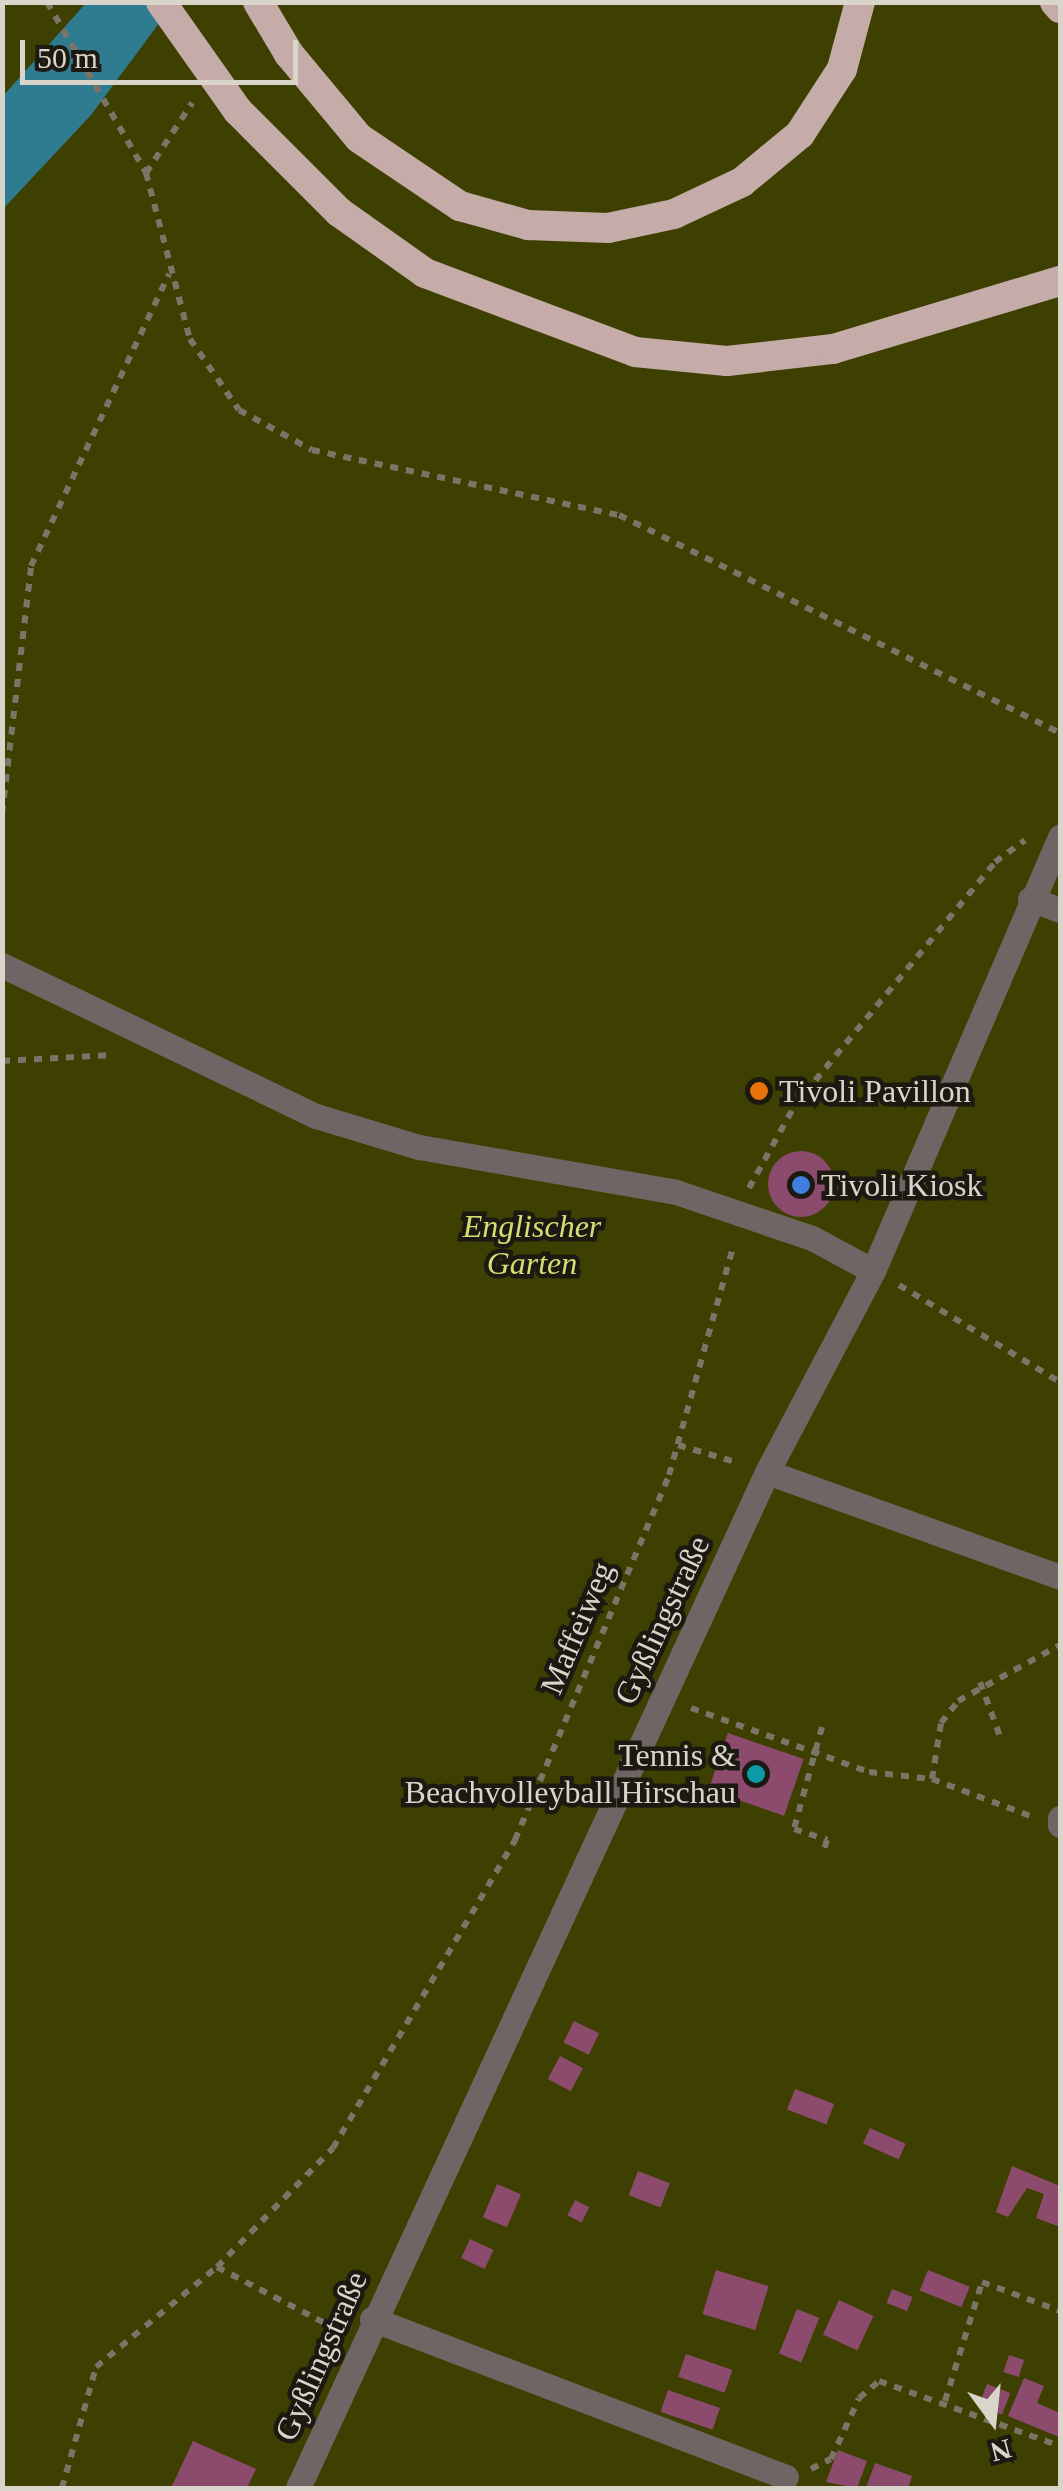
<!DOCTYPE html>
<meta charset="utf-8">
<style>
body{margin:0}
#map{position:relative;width:1063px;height:2491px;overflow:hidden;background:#373120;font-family:"Times New Roman",serif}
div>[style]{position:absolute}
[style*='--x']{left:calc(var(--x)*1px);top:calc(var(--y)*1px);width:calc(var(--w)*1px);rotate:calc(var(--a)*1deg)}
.green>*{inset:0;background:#3e4002;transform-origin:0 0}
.water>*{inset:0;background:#2f7b90}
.building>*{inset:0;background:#8c4a6d;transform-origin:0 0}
.round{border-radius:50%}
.path>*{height:6px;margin-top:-3px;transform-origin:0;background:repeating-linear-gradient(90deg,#7a7567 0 8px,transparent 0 16px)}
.minor>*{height:25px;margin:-12.5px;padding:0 12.5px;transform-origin:12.5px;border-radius:12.5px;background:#6f6564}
.highway>*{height:30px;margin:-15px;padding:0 15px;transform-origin:15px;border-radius:15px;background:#c5aca9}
.highway-bridge>*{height:30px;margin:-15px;padding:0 15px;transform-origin:15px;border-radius:15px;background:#c5aca9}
.dots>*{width:28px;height:28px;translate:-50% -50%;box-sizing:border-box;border:5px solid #1c1912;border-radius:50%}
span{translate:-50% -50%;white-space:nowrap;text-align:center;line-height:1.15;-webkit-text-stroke:9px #1c1912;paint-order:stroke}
.poi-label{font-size:32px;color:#d9d5cb}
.left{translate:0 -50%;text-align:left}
.right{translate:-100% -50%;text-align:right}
.park-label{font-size:32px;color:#d6dd73;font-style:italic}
.street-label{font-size:32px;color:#d9d5cb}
.frame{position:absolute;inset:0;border:5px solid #d9d5cb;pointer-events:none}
.north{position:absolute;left:943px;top:2371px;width:100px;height:100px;-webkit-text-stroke:8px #1c1912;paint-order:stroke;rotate:165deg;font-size:28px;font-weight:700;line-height:40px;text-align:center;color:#d9d5cb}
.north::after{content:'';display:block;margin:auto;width:35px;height:45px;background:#d9d5cb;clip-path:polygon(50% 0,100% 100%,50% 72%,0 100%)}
.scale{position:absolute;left:20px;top:40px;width:278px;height:45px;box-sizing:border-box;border:5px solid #d9d5cb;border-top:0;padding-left:12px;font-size:30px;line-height:35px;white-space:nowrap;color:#d9d5cb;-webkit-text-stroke:8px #1c1912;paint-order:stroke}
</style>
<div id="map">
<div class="green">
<i style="left:2px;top:3px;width:1058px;height:2485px"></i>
</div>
<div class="water">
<i style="clip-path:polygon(86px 3px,174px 3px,91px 115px,3px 209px,3px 96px)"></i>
</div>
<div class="building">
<i class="round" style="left:768px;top:1151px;width:66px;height:66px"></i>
<i style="left:728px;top:1733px;width:80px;height:60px;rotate:19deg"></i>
<i style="left:574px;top:2021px;width:28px;height:24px;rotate:26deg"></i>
<i style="left:560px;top:2056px;width:26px;height:26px;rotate:28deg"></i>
<i style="left:795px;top:2089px;width:42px;height:22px;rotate:21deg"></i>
<i style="left:870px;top:2128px;width:39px;height:17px;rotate:24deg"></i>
<i style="clip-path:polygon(1012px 2166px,1060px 2186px,1060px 2227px,1036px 2218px,1044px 2194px,1027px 2188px,1008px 2217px,996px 2212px)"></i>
<i style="left:638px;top:2171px;width:34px;height:26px;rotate:21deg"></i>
<i style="left:497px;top:2184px;width:26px;height:36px;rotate:23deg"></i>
<i style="left:575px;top:2200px;width:16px;height:17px;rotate:27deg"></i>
<i style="left:470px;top:2239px;width:26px;height:21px;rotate:25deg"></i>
<i style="left:716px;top:2270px;width:55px;height:46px;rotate:17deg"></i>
<i style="left:928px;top:2270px;width:45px;height:22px;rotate:22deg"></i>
<i style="left:892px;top:2289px;width:22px;height:15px;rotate:21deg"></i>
<i style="left:839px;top:2300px;width:38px;height:38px;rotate:25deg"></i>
<i style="left:797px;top:2309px;width:24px;height:48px;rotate:22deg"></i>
<i style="left:686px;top:2354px;width:49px;height:24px;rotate:19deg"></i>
<i style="left:1009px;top:2355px;width:16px;height:18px;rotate:18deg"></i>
<i style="clip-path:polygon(1024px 2378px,1044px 2386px,1037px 2403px,1060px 2413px,1059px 2437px,1008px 2416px)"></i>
<i style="left:987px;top:2384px;width:25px;height:23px;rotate:21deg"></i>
<i style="left:668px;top:2390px;width:55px;height:23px;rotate:19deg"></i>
<i style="clip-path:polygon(193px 2441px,256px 2469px,247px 2488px,172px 2486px)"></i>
<i style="clip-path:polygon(838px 2450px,867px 2461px,857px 2488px,826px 2482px)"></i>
<i style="clip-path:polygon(875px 2463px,912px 2476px,908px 2488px,866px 2488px)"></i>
</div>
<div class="path">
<i style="--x:47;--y:2;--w:198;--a:59.9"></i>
<i style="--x:146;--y:173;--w:172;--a:75.2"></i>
<i style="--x:190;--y:339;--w:86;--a:55.4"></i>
<i style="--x:239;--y:410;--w:83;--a:28.7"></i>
<i style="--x:312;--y:450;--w:314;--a:12"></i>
<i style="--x:619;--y:515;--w:492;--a:26.3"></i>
<i style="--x:146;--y:173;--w:84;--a:-56.7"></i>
<i style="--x:2;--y:814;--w:250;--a:-83.3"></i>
<i style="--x:31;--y:566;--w:323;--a:-64.7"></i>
<i style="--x:2;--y:1061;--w:111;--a:-3.1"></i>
<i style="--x:749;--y:1188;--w:95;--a:-61"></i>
<i style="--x:795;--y:1105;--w:315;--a:-50.5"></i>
<i style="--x:995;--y:862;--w:37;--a:-36"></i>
<i style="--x:899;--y:1285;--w:188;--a:31.1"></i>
<i style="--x:678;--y:1445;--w:64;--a:16.4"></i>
<i style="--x:980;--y:1682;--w:61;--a:69.8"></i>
<i style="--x:691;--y:1708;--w:189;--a:19.8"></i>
<i style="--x:869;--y:1772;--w:63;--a:6.3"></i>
<i style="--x:932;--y:1779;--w:57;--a:-80.9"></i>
<i style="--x:941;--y:1723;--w:28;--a:-52"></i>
<i style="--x:958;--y:1701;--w:116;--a:-28.8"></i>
<i style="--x:822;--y:1727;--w:106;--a:105.4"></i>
<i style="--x:794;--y:1829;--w:35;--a:18"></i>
<i style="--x:827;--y:1840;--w:9;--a:108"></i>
<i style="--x:932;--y:1779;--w:108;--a:20.6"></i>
<i style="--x:217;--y:2267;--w:139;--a:27.5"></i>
<i style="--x:945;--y:2401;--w:125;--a:-72.7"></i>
<i style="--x:982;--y:2282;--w:83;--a:20.4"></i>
<i style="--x:811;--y:2469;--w:22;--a:-27"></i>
<i style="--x:831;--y:2459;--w:67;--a:-65.3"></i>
<i style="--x:859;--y:2398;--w:26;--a:-40"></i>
<i style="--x:879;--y:2381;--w:192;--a:19.8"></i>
<i style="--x:62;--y:2488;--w:126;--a:-74.3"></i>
<i style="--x:96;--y:2367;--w:157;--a:-39.6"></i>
<i style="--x:217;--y:2267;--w:166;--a:-45.7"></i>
<i style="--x:333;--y:2148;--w:358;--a:-59.4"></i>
<i style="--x:515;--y:1840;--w:396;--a:-67.1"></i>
<i style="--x:669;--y:1475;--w:240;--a:-74.3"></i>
</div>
<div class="minor">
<i style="--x:1030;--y:899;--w:32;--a:20"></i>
<i style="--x:2;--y:965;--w:348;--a:25.7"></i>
<i style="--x:316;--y:1116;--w:108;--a:16.8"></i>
<i style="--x:419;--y:1147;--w:261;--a:9.9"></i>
<i style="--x:676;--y:1192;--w:144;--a:18.7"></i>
<i style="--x:812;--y:1238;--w:69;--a:28.4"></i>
<i style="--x:767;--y:1472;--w:311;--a:19.7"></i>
<i style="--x:1060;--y:1818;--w:7;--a:90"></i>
<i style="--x:372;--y:2319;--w:443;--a:20.9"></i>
<i style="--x:298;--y:2488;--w:1119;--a:-65.22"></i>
<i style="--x:767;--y:1472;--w:227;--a:-62.2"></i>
<i style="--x:873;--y:1271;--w:473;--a:-66.7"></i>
</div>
<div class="highway">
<i style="--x:1055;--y:2;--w:8;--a:50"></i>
<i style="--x:289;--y:54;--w:109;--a:50.2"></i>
<i style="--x:359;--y:138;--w:122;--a:34"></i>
<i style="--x:460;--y:206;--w:71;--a:15.6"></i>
<i style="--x:528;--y:225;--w:80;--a:2.1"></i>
<i style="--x:608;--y:228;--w:67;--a:-12"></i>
<i style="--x:674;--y:214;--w:75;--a:-25.2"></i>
<i style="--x:742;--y:182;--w:75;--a:-39.6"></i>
<i style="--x:800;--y:134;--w:77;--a:-57.1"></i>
<i style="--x:842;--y:69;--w:69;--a:-75"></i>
<i style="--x:238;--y:111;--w:143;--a:45"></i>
<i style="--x:339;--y:212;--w:105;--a:35.3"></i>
<i style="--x:425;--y:273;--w:224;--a:20.6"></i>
<i style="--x:635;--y:352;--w:92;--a:5.6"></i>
<i style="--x:727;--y:361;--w:107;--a:-6.5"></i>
<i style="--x:833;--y:349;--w:237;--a:-16.7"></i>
</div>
<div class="highway-bridge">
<i style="--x:161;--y:2;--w:133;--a:54.8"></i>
<i style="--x:258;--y:2;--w:61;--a:59.2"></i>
</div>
<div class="dots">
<i style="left:759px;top:1091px;background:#e8710a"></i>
<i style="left:801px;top:1185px;background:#3f7fe0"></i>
<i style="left:756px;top:1774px;background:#0f9aa8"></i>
</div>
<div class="poi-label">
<span class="left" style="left:779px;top:1091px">Tivoli Pavillon</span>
<span class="left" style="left:821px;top:1185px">Tivoli Kiosk</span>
<span class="right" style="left:736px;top:1774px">Tennis &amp;<br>Beachvolleyball Hirschau</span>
</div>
<div class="park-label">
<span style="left:532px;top:1245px">Englischer<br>Garten</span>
</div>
<div class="street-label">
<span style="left:662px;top:1620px;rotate:-65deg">Gyßlingstraße</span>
<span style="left:577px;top:1628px;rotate:-67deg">Maffeiweg</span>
<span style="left:321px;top:2356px;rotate:-66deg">Gyßlingstraße</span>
</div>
<div class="frame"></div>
<div class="north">N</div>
<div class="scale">50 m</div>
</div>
